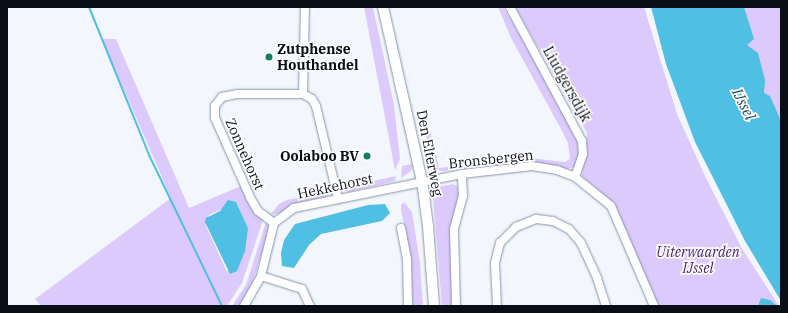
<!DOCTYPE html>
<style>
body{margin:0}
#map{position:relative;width:788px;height:313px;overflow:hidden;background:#f3f6fc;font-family:"IBM Plex Serif",serif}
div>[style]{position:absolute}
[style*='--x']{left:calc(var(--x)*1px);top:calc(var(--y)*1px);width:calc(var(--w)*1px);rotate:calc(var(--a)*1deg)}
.green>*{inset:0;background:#dccafc}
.water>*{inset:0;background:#50bfe4}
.stream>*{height:2px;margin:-1px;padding:0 1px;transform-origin:1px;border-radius:1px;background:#50bfe4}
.roads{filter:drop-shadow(0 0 1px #8694ad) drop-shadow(0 0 1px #8694ad)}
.minor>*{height:8px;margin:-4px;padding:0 4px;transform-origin:4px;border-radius:4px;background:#fff}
.major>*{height:10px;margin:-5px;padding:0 5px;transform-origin:5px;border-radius:5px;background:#fff}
.dots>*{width:11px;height:11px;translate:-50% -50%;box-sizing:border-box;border:2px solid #fff;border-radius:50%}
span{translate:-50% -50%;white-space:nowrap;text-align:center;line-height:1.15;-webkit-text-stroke:3.5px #fff;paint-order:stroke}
.poi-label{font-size:14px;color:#0a0e17;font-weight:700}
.left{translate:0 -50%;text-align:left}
.right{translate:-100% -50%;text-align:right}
.street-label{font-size:14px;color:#0a0e17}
.park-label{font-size:14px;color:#4b217a;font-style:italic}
.water-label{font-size:15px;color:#1f4e5e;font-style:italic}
.frame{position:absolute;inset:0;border:8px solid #0a0e17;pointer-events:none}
</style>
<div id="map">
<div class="green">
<i style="clip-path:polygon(364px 7px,373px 7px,394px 105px,400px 159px,395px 170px)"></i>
<i style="clip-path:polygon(498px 7px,503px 7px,520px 35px,523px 35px,577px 136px,580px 147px,575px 167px,567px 169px,528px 163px,443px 171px,433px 169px,424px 123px,428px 122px,439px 168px,530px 158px,565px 162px,570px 159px,568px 143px,561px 129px,511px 38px)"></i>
<i style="clip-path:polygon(515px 7px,644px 7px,677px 114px,705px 176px,741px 247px,779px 306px,657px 306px,615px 208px,609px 199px,582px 176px,587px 133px)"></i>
<i style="clip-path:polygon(734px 7px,781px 7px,781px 124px,763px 93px)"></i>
<i style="clip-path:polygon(evenodd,102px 39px,116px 39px,189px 208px,241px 186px,252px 210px,263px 220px,242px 283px,227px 306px,41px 306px,35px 299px,171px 198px,102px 39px,236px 202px,248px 228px,227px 272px,206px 226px,209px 215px,236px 202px)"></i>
<i style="clip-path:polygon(413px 164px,411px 171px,401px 178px,402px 166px)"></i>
<i style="clip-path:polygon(396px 176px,395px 181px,348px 192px,341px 188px)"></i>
<i style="clip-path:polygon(453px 184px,457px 186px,459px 193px,454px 306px,442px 306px,433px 198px,438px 197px,438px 187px)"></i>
<i style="clip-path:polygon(331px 191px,327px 197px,303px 202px,290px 206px,282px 213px,270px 215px,279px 204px,287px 200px)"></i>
<i style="clip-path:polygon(404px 202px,412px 212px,420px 263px,423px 306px,413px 306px,411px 260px,401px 210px,401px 205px)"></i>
<i style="clip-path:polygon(266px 222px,270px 229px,250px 290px,240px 306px,232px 306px,246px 285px)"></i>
</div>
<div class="water">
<i style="clip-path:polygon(651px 7px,744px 7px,754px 39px,747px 45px,758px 53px,765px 80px,764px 93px,770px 96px,781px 121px,781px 301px,745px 241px,695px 142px,666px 64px)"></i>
<i style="clip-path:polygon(228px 200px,236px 202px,248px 228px,245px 251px,237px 271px,230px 274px,205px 222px,206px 218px,220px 211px)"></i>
<i style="clip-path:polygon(385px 204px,390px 213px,382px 221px,321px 234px,309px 245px,294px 268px,282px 266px,281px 253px,284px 240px,295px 224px,368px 205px)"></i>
<i style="clip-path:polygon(761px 298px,770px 300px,777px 306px,758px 306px)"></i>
</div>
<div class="stream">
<i style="--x:89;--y:7;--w:160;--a:67.9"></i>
<i style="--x:149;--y:155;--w:168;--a:64.2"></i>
</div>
<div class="roads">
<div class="minor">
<i style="--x:510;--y:7;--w:152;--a:61.8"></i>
<i style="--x:582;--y:141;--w:13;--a:86"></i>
<i style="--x:583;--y:154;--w:24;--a:109"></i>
<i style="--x:303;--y:94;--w:87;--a:-88.7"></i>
<i style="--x:274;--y:223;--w:20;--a:-143"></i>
<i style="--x:258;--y:211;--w:16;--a:-120"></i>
<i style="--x:250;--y:197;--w:86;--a:-113.9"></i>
<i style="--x:215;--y:118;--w:12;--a:-90"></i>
<i style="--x:215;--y:106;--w:11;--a:-52"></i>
<i style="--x:222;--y:97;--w:15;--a:-11"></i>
<i style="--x:237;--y:94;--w:66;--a:0"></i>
<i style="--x:303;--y:94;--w:10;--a:29"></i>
<i style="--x:312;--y:99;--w:8;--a:60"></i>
<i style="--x:316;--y:106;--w:95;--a:76.6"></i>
<i style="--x:401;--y:228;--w:32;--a:79"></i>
<i style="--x:407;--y:259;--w:47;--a:88.8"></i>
<i style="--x:261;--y:276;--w:43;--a:17.6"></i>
<i style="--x:302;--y:289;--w:19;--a:65"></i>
<i style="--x:244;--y:306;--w:34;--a:-60"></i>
<i style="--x:261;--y:276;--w:55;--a:-76.2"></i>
<i style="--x:274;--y:223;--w:25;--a:-37"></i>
<i style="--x:294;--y:208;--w:171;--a:-11.4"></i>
<i style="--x:462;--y:174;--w:70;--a:-6.5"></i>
<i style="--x:532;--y:166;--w:25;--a:9"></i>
<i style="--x:557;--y:170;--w:19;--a:21"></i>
<i style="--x:575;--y:177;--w:46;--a:38.9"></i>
<i style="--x:611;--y:206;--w:109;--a:66.7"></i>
<i style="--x:456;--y:306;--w:77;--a:-91.5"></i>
<i style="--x:454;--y:229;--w:34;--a:-75"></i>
<i style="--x:463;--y:196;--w:22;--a:-93"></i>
<i style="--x:497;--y:306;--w:43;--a:-92.7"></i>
<i style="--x:495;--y:263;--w:21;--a:-76"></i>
<i style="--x:500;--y:243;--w:23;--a:-45"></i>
<i style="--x:516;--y:227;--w:22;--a:-22"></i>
<i style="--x:536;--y:219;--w:17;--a:7"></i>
<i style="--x:553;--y:221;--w:18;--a:27"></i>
<i style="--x:569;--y:229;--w:18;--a:49"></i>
<i style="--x:581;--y:243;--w:38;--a:65"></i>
<i style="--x:597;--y:278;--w:29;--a:72"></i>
</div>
<div class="major">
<i style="--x:383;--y:7;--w:178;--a:77.4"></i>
<i style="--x:422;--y:181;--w:45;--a:82.4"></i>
<i style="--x:428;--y:226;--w:80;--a:85.7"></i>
</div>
</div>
<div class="dots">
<i style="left:269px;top:57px;background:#12805d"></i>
<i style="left:367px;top:156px;background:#12805d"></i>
</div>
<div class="poi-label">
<span class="left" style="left:277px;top:57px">Zutphense<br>Houthandel</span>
<span class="right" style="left:359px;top:156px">Oolaboo BV</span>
</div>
<div class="street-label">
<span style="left:567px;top:84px;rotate:61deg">Liudgersdijk</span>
<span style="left:430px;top:153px;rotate:79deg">Den Elterweg</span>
<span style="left:245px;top:154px;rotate:66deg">Zonnehorst</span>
<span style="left:491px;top:159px;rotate:-6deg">Bronsbergen</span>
<span style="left:335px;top:186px;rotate:-12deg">Hekkehorst</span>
</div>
<div class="park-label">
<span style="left:698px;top:260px">Uiterwaarden<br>IJssel</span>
</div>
<div class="water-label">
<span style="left:744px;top:104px;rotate:63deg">IJssel</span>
</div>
<div class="frame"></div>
</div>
